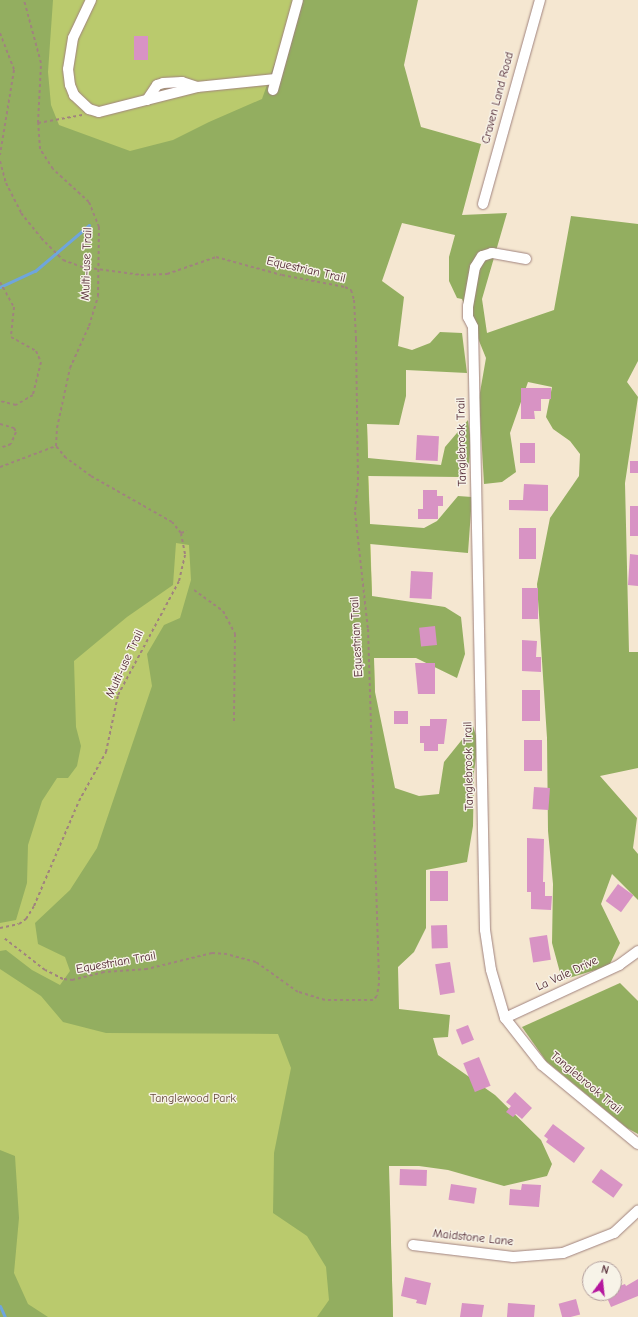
<!DOCTYPE html>
<style>
body{margin:0}
#map{position:relative;width:638px;height:1317px;overflow:hidden;background:#f5e7d1;font-family:"Comic Neue",sans-serif}
div>[style]{position:absolute}
[style*='--x']{left:calc(var(--x)*1px);top:calc(var(--y)*1px);width:calc(var(--w)*1px);rotate:calc(var(--a)*1deg)}
.green>*{inset:0;background:#baca6d}
.forest>*{inset:0;background:#93ae60}
.stream>*{height:3px;margin:-1.5px;padding:0 1.5px;transform-origin:1.5px;border-radius:1.5px;background:#6fa5dc}
.building>*{inset:0;background:#d893c4;transform-origin:0 0}
.path>*{height:2px;margin-top:-1px;transform-origin:0;background:repeating-linear-gradient(90deg,#a0837e 0 3px,transparent 0 6px)}
.roads{filter:drop-shadow(0 0 1px #a0837e) drop-shadow(0 0 1px #a0837e)}
.minor>*{height:10px;margin:-5px;padding:0 5px;transform-origin:5px;border-radius:5px;background:#fff}
span{translate:-50% -50%;white-space:nowrap;text-align:center;line-height:1.15;-webkit-text-stroke:3px #f7f3e8;paint-order:stroke}
.street-label{font-size:12px;color:#4a1f2b}
.park-label{font-size:12px;color:#664a3c}
.north{position:absolute;left:582px;top:1261px;width:40px;height:40px;box-sizing:border-box;background:#f7f3e8;border:1px solid #b29e9c;border-radius:50%;rotate:15deg;font-size:11px;font-weight:700;line-height:16px;text-align:center;color:#4a1f2b}
.north::after{content:'';display:block;margin:auto;width:14px;height:18px;background:#b5179e;clip-path:polygon(50% 0,100% 100%,50% 72%,0 100%)}
</style>
<div id="map">
<div class="green">
<i style="clip-path:polygon(0 0,304px 0,363px 287px,393px 1317px,0 1317px)"></i>
</div>
<div class="forest">
<i style="clip-path:polygon(0 0,53px 0,48px 72px,51px 105px,59px 125px,130px 151px,173px 140px,209px 122px,262px 99px,297px 0,418px 0,404px 65px,421px 127px,481px 144px,462px 215px,507px 213px,482px 299px,487px 333px,554px 310px,571px 216px,638px 224px,638px 361px,627px 382px,638px 397px,625px 483px,629px 652px,638px 652px,638px 768px,600px 776px,637px 818px,633px 848px,638px 854px,638px 900px,612px 874px,601px 904px,620px 943px,609px 966px,562px 980px,552px 943px,553px 884px,548px 831px,547px 738px,537px 584px,550px 518px,579px 476px,580px 454px,570px 441px,553px 429px,546px 417px,552px 387px,528px 382px,510px 433px,516px 472px,502px 482px,484px 484px,479px 398px,486px 358px,462px 299px,457px 298px,449px 281px,449px 257px,455px 235px,402px 223px,382px 281px,404px 297px,398px 346px,412px 350px,430px 343px,440px 332px,462px 333px,467px 373px,406px 370px,406px 396px,399px 425px,367px 424px,368px 458px,441px 465px,445px 447px,468px 420px,471px 442px,469px 465px,460px 477px,368px 476px,370px 524px,424px 528px,437px 521px,458px 496px,472px 497px,468px 553px,370px 544px,372px 596px,445px 607px,461px 617px,465px 654px,457px 678px,416px 658px,374px 658px,375px 692px,395px 788px,419px 796px,439px 794px,444px 762px,473px 726px,478px 742px,474px 772px,473px 826px,467px 862px,426px 870px,426px 928px,414px 952px,398px 967px,399px 1009px,450px 1015px,448px 1037px,433px 1038px,438px 1055px,495px 1095px,541px 1140px,552px 1164px,547px 1176px,504px 1186px,448px 1170px,419px 1166px,389px 1166px,393px 1317px,317px 1317px,329px 1300px,326px 1267px,307px 1236px,273px 1213px,274px 1153px,291px 1068px,278px 1034px,106px 1033px,63px 1022px,41px 996px,0 969px,0 951px,6px 950px,32px 970px,60px 985px,70px 971px,65px 957px,38px 944px,35px 923px,70px 890px,97px 848px,152px 686px,147px 654px,164px 625px,180px 618px,191px 580px,189px 545px,176px 543px,173px 585px,127px 617px,74px 661px,76px 727px,81px 746px,77px 766px,68px 778px,57px 778px,42px 801px,28px 845px,27px 883px,16px 920px,0 923px)"></i>
<i style="clip-path:polygon(620px 983px,638px 1001px,638px 1134px,627px 1128px,546px 1061px,522px 1027px)"></i>
<i style="clip-path:polygon(0 1150px,15px 1156px,19px 1218px,14px 1273px,28px 1304px,48px 1317px,0 1317px)"></i>
</div>
<div class="stream">
<i style="--x:0;--y:287;--w:38;--a:-25"></i>
<i style="--x:35;--y:271;--w:71;--a:-40.4"></i>
<i style="--x:0;--y:1306;--w:12;--a:66"></i>
</div>
<div class="building">
<i style="left:134px;top:36px;width:14px;height:24px"></i>
<i style="clip-path:polygon(521px 388px,551px 388px,551px 399px,541px 399px,541px 411px,534px 411px,535px 419px,521px 419px)"></i>
<i style="left:417px;top:435px;width:22px;height:25px;rotate:3deg"></i>
<i style="left:520px;top:443px;width:15px;height:20px"></i>
<i style="left:630px;top:461px;width:8px;height:12px"></i>
<i style="clip-path:polygon(524px 484px,548px 485px,548px 511px,509px 510px,509px 500px,523px 500px)"></i>
<i style="clip-path:polygon(423px 490px,437px 490px,437px 496px,443px 496px,443px 506px,438px 506px,438px 519px,418px 519px,418px 509px,423px 509px)"></i>
<i style="left:630px;top:506px;width:8px;height:30px"></i>
<i style="left:519px;top:528px;width:17px;height:31px"></i>
<i style="clip-path:polygon(630px 554px,638px 555px,638px 586px,628px 585px)"></i>
<i style="left:411px;top:571px;width:22px;height:27px;rotate:3deg"></i>
<i style="left:522px;top:588px;width:16px;height:31px"></i>
<i style="left:435px;top:626px;width:19px;height:16px;rotate:84deg"></i>
<i style="clip-path:polygon(522px 640px,537px 641px,536px 657px,541px 657px,541px 672px,522px 671px)"></i>
<i style="clip-path:polygon(415px 663px,435px 663px,435px 694px,418px 694px)"></i>
<i style="left:522px;top:690px;width:18px;height:31px"></i>
<i style="left:394px;top:711px;width:14px;height:13px"></i>
<i style="clip-path:polygon(430px 719px,447px 719px,444px 744px,438px 744px,438px 751px,424px 751px,424px 743px,420px 743px,420px 726px,430px 726px)"></i>
<i style="left:524px;top:740px;width:18px;height:31px"></i>
<i style="left:534px;top:787px;width:16px;height:22px;rotate:4deg"></i>
<i style="clip-path:polygon(527px 838px,544px 839px,543px 882px,545px 882px,545px 896px,552px 896px,551px 910px,531px 909px,531px 892px,527px 892px)"></i>
<i style="left:430px;top:871px;width:18px;height:30px"></i>
<i style="left:618px;top:884px;width:19px;height:21px;rotate:36deg"></i>
<i style="left:447px;top:925px;width:23px;height:16px;rotate:88deg"></i>
<i style="left:547px;top:935px;width:25px;height:18px;rotate:81deg"></i>
<i style="left:450px;top:962px;width:31px;height:15px;rotate:81deg"></i>
<i style="left:468px;top:1025px;width:16px;height:13px;rotate:68deg"></i>
<i style="left:479px;top:1057px;width:31px;height:17px;rotate:68deg"></i>
<i style="clip-path:polygon(515px 1092px,532px 1108px,522px 1119px,516px 1114px,513px 1117px,506px 1112px,511px 1106px,506px 1102px)"></i>
<i style="clip-path:polygon(553px 1124px,585px 1148px,574px 1163px,546px 1142px,548px 1139px,544px 1136px)"></i>
<i style="left:400px;top:1169px;width:27px;height:16px;rotate:2deg"></i>
<i style="left:601px;top:1169px;width:27px;height:16px;rotate:36deg"></i>
<i style="left:451px;top:1184px;width:26px;height:16px;rotate:9deg"></i>
<i style="clip-path:polygon(522px 1184px,541px 1185px,539px 1207px,509px 1205px,510px 1189px,521px 1190px)"></i>
<i style="clip-path:polygon(405px 1277px,431px 1283px,426px 1305px,416px 1303px,417px 1300px,401px 1296px)"></i>
<i style="clip-path:polygon(638px 1279px,638px 1296px,611px 1307px,605px 1293px,614px 1293px,614px 1288px,625px 1284px,626px 1286px)"></i>
<i style="left:576px;top:1299px;width:16px;height:18px;rotate:75deg"></i>
<i style="clip-path:polygon(462px 1303px,484px 1305px,482px 1317px,460px 1317px)"></i>
<i style="clip-path:polygon(508px 1303px,535px 1305px,534px 1317px,507px 1317px)"></i>
</div>
<div class="path">
<i style="--x:0;--y:33;--w:40;--a:69"></i>
<i style="--x:14;--y:70;--w:86;--a:99.4"></i>
<i style="--x:38;--y:123;--w:45;--a:-10.3"></i>
<i style="--x:0;--y:161;--w:23;--a:75"></i>
<i style="--x:6;--y:183;--w:34;--a:63"></i>
<i style="--x:21;--y:213;--w:32;--a:51"></i>
<i style="--x:41;--y:238;--w:31;--a:45"></i>
<i style="--x:63;--y:260;--w:20;--a:20"></i>
<i style="--x:82;--y:267;--w:60;--a:7.7"></i>
<i style="--x:141;--y:275;--w:26;--a:-2"></i>
<i style="--x:167;--y:274;--w:52;--a:-19.1"></i>
<i style="--x:216;--y:257;--w:68;--a:15.3"></i>
<i style="--x:282;--y:275;--w:64;--a:10.8"></i>
<i style="--x:345;--y:287;--w:7;--a:27"></i>
<i style="--x:351;--y:290;--w:10;--a:73"></i>
<i style="--x:354;--y:300;--w:39;--a:87"></i>
<i style="--x:356;--y:339;--w:144;--a:89.2"></i>
<i style="--x:358;--y:483;--w:29;--a:96"></i>
<i style="--x:355;--y:512;--w:118;--a:83.7"></i>
<i style="--x:368;--y:629;--w:354;--a:88.2"></i>
<i style="--x:379;--y:983;--w:13;--a:99"></i>
<i style="--x:377;--y:996;--w:6;--a:135"></i>
<i style="--x:373;--y:1000;--w:48;--a:180"></i>
<i style="--x:325;--y:1000;--w:28;--a:-163"></i>
<i style="--x:298;--y:992;--w:52;--a:-144.5"></i>
<i style="--x:256;--y:962;--w:30;--a:-165"></i>
<i style="--x:227;--y:954;--w:15;--a:-176"></i>
<i style="--x:212;--y:953;--w:67;--a:166.2"></i>
<i style="--x:147;--y:969;--w:43;--a:176"></i>
<i style="--x:104;--y:972;--w:32;--a:166"></i>
<i style="--x:73;--y:980;--w:10;--a:-174"></i>
<i style="--x:63;--y:979;--w:20;--a:-153"></i>
<i style="--x:45;--y:970;--w:52;--a:-142"></i>
<i style="--x:0;--y:282;--w:29;--a:61"></i>
<i style="--x:14;--y:307;--w:30;--a:96"></i>
<i style="--x:11;--y:337;--w:29;--a:29"></i>
<i style="--x:36;--y:351;--w:12;--a:66"></i>
<i style="--x:41;--y:362;--w:34;--a:104"></i>
<i style="--x:33;--y:395;--w:20;--a:150"></i>
<i style="--x:16;--y:405;--w:16;--a:-166"></i>
<i style="--x:0;--y:424;--w:15;--a:16"></i>
<i style="--x:14;--y:428;--w:4;--a:63"></i>
<i style="--x:16;--y:432;--w:13;--a:113"></i>
<i style="--x:11;--y:444;--w:12;--a:160"></i>
<i style="--x:0;--y:467;--w:60;--a:-20.6"></i>
<i style="--x:181;--y:533;--w:6;--a:-18"></i>
<i style="--x:194;--y:590;--w:36;--a:36"></i>
<i style="--x:223;--y:611;--w:26;--a:62"></i>
<i style="--x:235;--y:634;--w:87;--a:90.7"></i>
<i style="--x:0;--y:928;--w:19;--a:-12"></i>
<i style="--x:19;--y:924;--w:9;--a:-36"></i>
<i style="--x:26;--y:919;--w:15;--a:-58"></i>
<i style="--x:34;--y:906;--w:114;--a:-66.8"></i>
<i style="--x:79;--y:801;--w:56;--a:-61.1"></i>
<i style="--x:106;--y:752;--w:58;--a:-78.1"></i>
<i style="--x:118;--y:695;--w:129;--a:-61.8"></i>
<i style="--x:179;--y:581;--w:28;--a:-77"></i>
<i style="--x:185;--y:554;--w:21;--a:-101"></i>
<i style="--x:181;--y:533;--w:14;--a:-129"></i>
<i style="--x:172;--y:522;--w:93;--a:-150.4"></i>
<i style="--x:91;--y:476;--w:31;--a:-144"></i>
<i style="--x:66;--y:458;--w:16;--a:-130"></i>
<i style="--x:56;--y:446;--w:18;--a:-87"></i>
<i style="--x:57;--y:428;--w:61;--a:-77.8"></i>
<i style="--x:70;--y:368;--w:46;--a:-65.7"></i>
<i style="--x:89;--y:326;--w:31;--a:-73"></i>
<i style="--x:98;--y:296;--w:69;--a:-89.2"></i>
<i style="--x:99;--y:227;--w:27;--a:-112"></i>
<i style="--x:89;--y:202;--w:49;--a:-137.5"></i>
<i style="--x:53;--y:169;--w:24;--a:-123"></i>
<i style="--x:40;--y:149;--w:26;--a:-94"></i>
<i style="--x:38;--y:123;--w:60;--a:-87.1"></i>
<i style="--x:41;--y:63;--w:65;--a:-105.1"></i>
</div>
<div class="roads">
<div class="minor">
<i style="--x:91;--y:0;--w:42;--a:115.3"></i>
<i style="--x:73;--y:38;--w:31;--a:99"></i>
<i style="--x:68;--y:69;--w:16;--a:83"></i>
<i style="--x:70;--y:85;--w:11;--a:68"></i>
<i style="--x:74;--y:95;--w:21;--a:43"></i>
<i style="--x:89;--y:109;--w:10;--a:17"></i>
<i style="--x:99;--y:112;--w:101;--a:-14.3"></i>
<i style="--x:197;--y:87;--w:79;--a:-5.8"></i>
<i style="--x:273;--y:90;--w:93;--a:-74.5"></i>
<i style="--x:147;--y:100;--w:18;--a:-56"></i>
<i style="--x:157;--y:85;--w:6;--a:-18"></i>
<i style="--x:163;--y:83;--w:19;--a:-3"></i>
<i style="--x:182;--y:82;--w:16;--a:18"></i>
<i style="--x:483;--y:204;--w:212;--a:-74.4"></i>
<i style="--x:526;--y:259;--w:35;--a:-170"></i>
<i style="--x:492;--y:253;--w:10;--a:163"></i>
<i style="--x:482;--y:256;--w:13;--a:122"></i>
<i style="--x:475;--y:267;--w:40;--a:100"></i>
<i style="--x:468;--y:306;--w:11;--a:90"></i>
<i style="--x:468;--y:317;--w:11;--a:63"></i>
<i style="--x:473;--y:327;--w:603;--a:88.86"></i>
<i style="--x:485;--y:930;--w:40;--a:81.5"></i>
<i style="--x:491;--y:970;--w:50;--a:73.7"></i>
<i style="--x:505;--y:1018;--w:60;--a:51.8"></i>
<i style="--x:542;--y:1065;--w:124;--a:39.5"></i>
<i style="--x:505;--y:1018;--w:126;--a:-24.9"></i>
<i style="--x:619;--y:965;--w:24;--a:-36"></i>
<i style="--x:413;--y:1245;--w:101;--a:6.8"></i>
<i style="--x:513;--y:1257;--w:50;--a:-4.6"></i>
<i style="--x:563;--y:1253;--w:55;--a:-21.4"></i>
<i style="--x:614;--y:1233;--w:33;--a:-43"></i>
</div>
</div>
<div class="street-label">
<span style="left:498px;top:98px;rotate:-75deg">Craven Land Road</span>
<span style="left:87px;top:264px;rotate:-88deg">Multi-use Trail</span>
<span style="left:306px;top:270px;rotate:13deg">Equestrian Trail</span>
<span style="left:462px;top:442px;rotate:-91deg">Tanglebrook Trail</span>
<span style="left:357px;top:637px;rotate:-93deg">Equestrian Trail</span>
<span style="left:125px;top:664px;rotate:-65deg">Multi-use Trail</span>
<span style="left:469px;top:766px;rotate:-91deg">Tanglebrook Trail</span>
<span style="left:116px;top:963px;rotate:-10deg">Equestrian Trail</span>
<span style="left:567px;top:974px;rotate:-25deg">La Vale Drive</span>
<span style="left:586px;top:1083px;rotate:40deg">Tanglebrook Trail</span>
<span style="left:473px;top:1238px;rotate:6deg">Maidstone Lane</span>
</div>
<div class="park-label">
<span style="left:193px;top:1099px">Tanglewood Park</span>
</div>
<div class="north">N</div>
</div>
